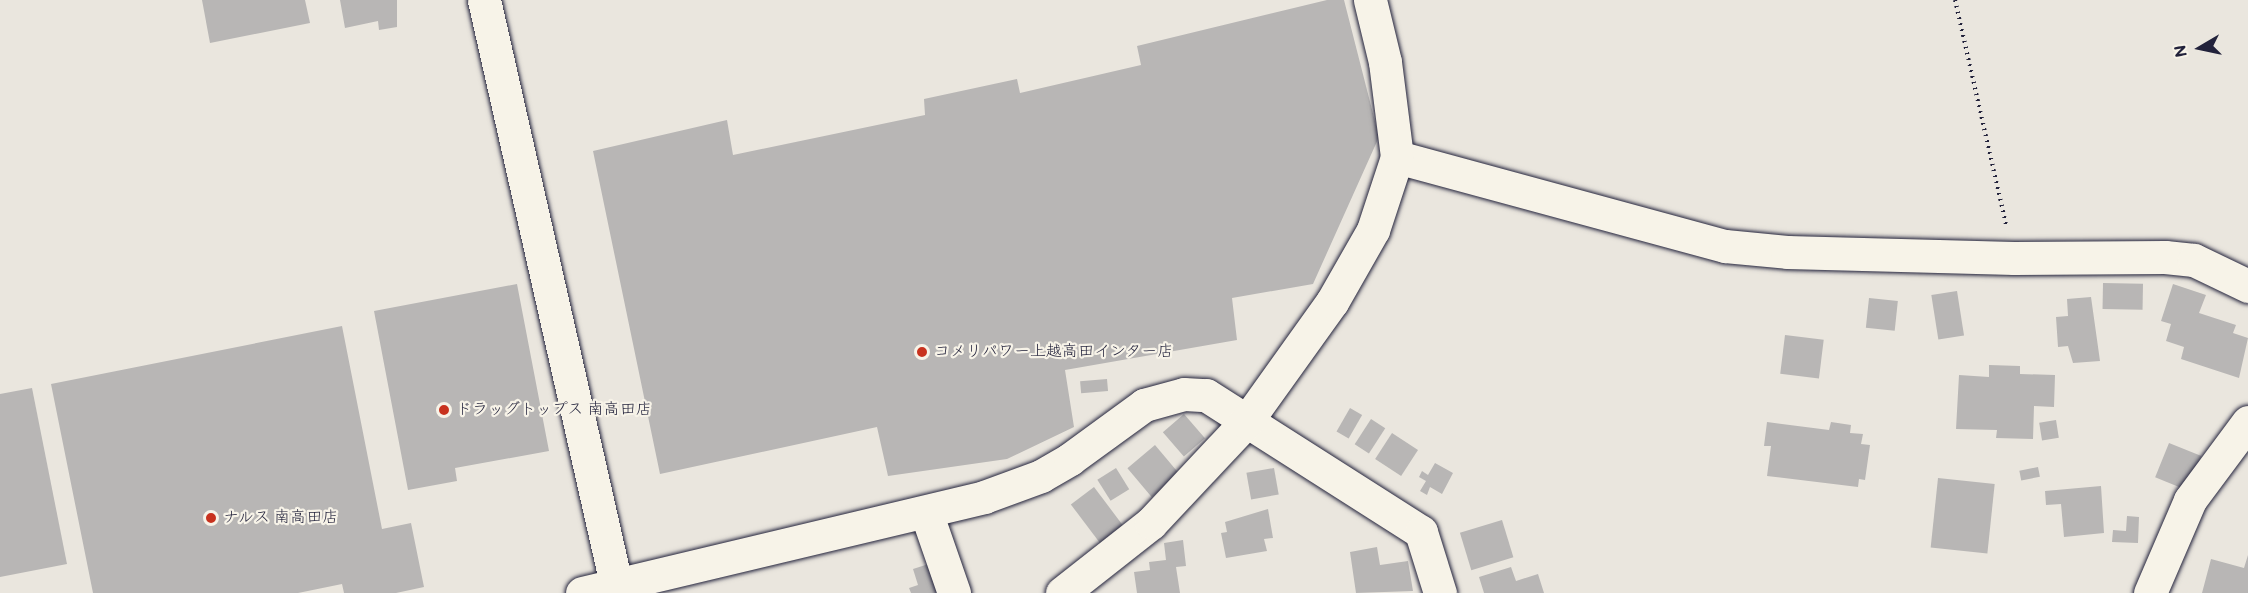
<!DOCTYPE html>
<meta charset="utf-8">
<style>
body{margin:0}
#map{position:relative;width:2248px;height:593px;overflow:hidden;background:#eae6de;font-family:"Balsamiq Sans","Klee One",sans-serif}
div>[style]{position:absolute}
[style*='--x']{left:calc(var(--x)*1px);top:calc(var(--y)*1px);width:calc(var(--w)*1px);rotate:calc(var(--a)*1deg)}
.building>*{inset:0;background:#b8b6b5;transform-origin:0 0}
.path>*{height:4px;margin-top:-2px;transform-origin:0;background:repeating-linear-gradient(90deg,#22223b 0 1.5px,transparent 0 6px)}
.roads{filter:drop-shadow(0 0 2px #22223b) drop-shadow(0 0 2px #22223b)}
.minor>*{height:33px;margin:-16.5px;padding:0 16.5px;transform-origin:16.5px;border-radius:16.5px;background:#f7f3e8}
.dots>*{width:16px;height:16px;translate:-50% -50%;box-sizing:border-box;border:3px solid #f7f3e8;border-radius:50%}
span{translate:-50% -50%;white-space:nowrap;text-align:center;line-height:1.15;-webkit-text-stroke:4.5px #f7f3e8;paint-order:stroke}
.poi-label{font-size:16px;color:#22223b}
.left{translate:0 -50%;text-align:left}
.north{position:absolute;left:2170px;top:18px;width:60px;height:60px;-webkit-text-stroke:4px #f7f3e8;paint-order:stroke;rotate:261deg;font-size:16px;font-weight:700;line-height:24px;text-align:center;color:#22223b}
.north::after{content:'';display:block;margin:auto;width:21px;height:27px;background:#22223b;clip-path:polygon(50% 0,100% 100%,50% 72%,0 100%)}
</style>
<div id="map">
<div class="building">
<i style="clip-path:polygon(202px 0,305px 0,310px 23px,210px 43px)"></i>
<i style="clip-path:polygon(340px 0,397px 0,397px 27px,379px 30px,378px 21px,345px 28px)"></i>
<i style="clip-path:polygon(1327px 0,1344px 0,1379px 137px,1313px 284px,1232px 298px,1237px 340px,1065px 370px,1074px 427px,1007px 459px,888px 476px,877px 427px,660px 474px,593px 151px,727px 120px,733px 155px,925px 115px,924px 99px,1017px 79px,1020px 93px,1141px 65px,1137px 46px)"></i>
<i style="left:2103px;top:283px;width:40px;height:26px;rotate:1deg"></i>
<i style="clip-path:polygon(517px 284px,549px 451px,455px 468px,457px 481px,408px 490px,374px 311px)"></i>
<i style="clip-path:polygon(2173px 284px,2206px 295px,2199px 313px,2236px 325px,2233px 333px,2248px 338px,2239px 378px,2181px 359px,2184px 347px,2166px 341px,2171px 324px,2161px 321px)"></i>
<i style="left:1957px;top:291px;width:45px;height:26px;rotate:81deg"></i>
<i style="clip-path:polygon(2091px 297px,2100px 361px,2073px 363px,2068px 346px,2058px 347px,2056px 317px,2068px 316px,2067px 299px)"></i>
<i style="left:1869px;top:298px;width:29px;height:30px;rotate:6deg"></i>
<i style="clip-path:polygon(342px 326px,382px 529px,411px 523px,424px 587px,396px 593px,344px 593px,342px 584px,298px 593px,93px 593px,51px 384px)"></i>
<i style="left:1785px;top:335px;width:39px;height:39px;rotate:7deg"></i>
<i style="clip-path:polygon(1989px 365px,2020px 366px,2020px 374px,2055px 375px,2054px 407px,2034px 406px,2033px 439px,1996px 438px,1997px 430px,1956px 429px,1959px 375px,1989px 377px)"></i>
<i style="left:1107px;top:379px;width:12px;height:27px;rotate:85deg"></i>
<i style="clip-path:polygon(32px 388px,67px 564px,0 577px,0 394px)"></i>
<i style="left:1350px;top:408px;width:14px;height:27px;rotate:30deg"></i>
<i style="left:1184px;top:414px;width:32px;height:28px;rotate:49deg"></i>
<i style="left:1371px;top:419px;width:17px;height:30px;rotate:33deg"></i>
<i style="left:2056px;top:420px;width:18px;height:17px;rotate:81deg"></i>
<i style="clip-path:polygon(1767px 422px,1829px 430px,1831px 422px,1851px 425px,1850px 433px,1863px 434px,1861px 444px,1870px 445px,1865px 480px,1859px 479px,1858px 487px,1767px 476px,1771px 446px,1764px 446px)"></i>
<i style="left:1392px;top:433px;width:31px;height:31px;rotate:33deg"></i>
<i style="left:2169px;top:443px;width:35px;height:37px;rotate:22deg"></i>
<i style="left:1155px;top:445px;width:38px;height:36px;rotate:50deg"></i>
<i style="clip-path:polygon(1435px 463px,1453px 473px,1442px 494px,1430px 487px,1427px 495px,1420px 491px,1426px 481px,1419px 477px,1422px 471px,1428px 475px)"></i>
<i style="left:2038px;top:467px;width:10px;height:19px;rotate:79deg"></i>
<i style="left:1116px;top:468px;width:25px;height:22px;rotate:58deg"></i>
<i style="left:1274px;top:468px;width:27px;height:28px;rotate:80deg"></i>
<i style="left:1938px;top:478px;width:57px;height:70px;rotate:6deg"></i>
<i style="clip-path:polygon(2101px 486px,2104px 533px,2064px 537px,2061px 504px,2046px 505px,2045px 491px)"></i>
<i style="left:1094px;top:487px;width:49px;height:29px;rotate:53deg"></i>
<i style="clip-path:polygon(1268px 509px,1273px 538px,1264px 539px,1267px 551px,1226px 558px,1221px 533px,1227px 532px,1225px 522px)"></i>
<i style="clip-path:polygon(2127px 516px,2139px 517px,2138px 543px,2112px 542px,2113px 530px,2126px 531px)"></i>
<i style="left:1502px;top:520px;width:39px;height:44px;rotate:73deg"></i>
<i style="clip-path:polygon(1183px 540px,1186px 566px,1176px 567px,1180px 593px,1137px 593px,1134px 572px,1150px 570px,1149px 562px,1166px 560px,1164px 543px)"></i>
<i style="clip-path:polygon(1377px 547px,1380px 565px,1408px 561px,1413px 591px,1356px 593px,1350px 552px)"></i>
<i style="clip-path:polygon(2248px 555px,2248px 593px,2202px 593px,2211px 559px,2244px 568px)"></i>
<i style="clip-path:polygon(938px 561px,948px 593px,911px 593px,909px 588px,918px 585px,913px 569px)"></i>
<i style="clip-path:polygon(1511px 567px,1516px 581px,1538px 574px,1544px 593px,1484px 593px,1479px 577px)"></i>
</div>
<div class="path">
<i style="--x:1955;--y:0;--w:231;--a:77.2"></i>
</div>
<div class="roads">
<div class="minor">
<i style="--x:484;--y:0;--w:599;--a:77.26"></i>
<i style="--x:1397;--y:157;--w:340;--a:15.2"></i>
<i style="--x:1725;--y:246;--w:62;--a:5.5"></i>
<i style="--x:1787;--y:252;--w:227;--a:1.5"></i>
<i style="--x:2014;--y:258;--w:151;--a:-0.4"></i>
<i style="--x:2165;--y:257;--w:29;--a:6"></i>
<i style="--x:2194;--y:260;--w:60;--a:25.7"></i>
<i style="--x:926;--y:512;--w:86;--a:70.9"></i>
<i style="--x:582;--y:593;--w:413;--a:-13.4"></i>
<i style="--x:984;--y:497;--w:61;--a:-20.2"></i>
<i style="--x:1041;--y:476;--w:34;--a:-30"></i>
<i style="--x:1070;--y:459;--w:92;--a:-36.1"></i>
<i style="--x:1144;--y:405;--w:41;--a:-15.4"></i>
<i style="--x:1184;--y:394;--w:22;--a:3"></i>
<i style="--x:1206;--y:395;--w:255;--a:32.5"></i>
<i style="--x:1421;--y:532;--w:64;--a:72.7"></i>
<i style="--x:1062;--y:593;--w:113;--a:-38.2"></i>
<i style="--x:1151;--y:523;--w:139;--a:-46.8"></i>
<i style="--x:1246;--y:422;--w:148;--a:-54.4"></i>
<i style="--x:1332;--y:302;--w:83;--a:-60.3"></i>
<i style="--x:1373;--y:230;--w:77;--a:-71.8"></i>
<i style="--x:1397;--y:157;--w:96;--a:-97.2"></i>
<i style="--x:1385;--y:62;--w:64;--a:-103.6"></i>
<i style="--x:2150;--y:593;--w:101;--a:-66.7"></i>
<i style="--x:2190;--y:500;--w:97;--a:-53.4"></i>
</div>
</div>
<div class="dots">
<i style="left:922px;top:352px;background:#c8321e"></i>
<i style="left:444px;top:410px;background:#c8321e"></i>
<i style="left:211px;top:518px;background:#c8321e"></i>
</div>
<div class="poi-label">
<span class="left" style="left:934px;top:352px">コメリパワー上越高田インター店</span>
<span class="left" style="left:456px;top:410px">ドラッグトップス 南高田店</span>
<span class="left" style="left:223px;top:518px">ナルス 南高田店</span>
</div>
<div class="north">N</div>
</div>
